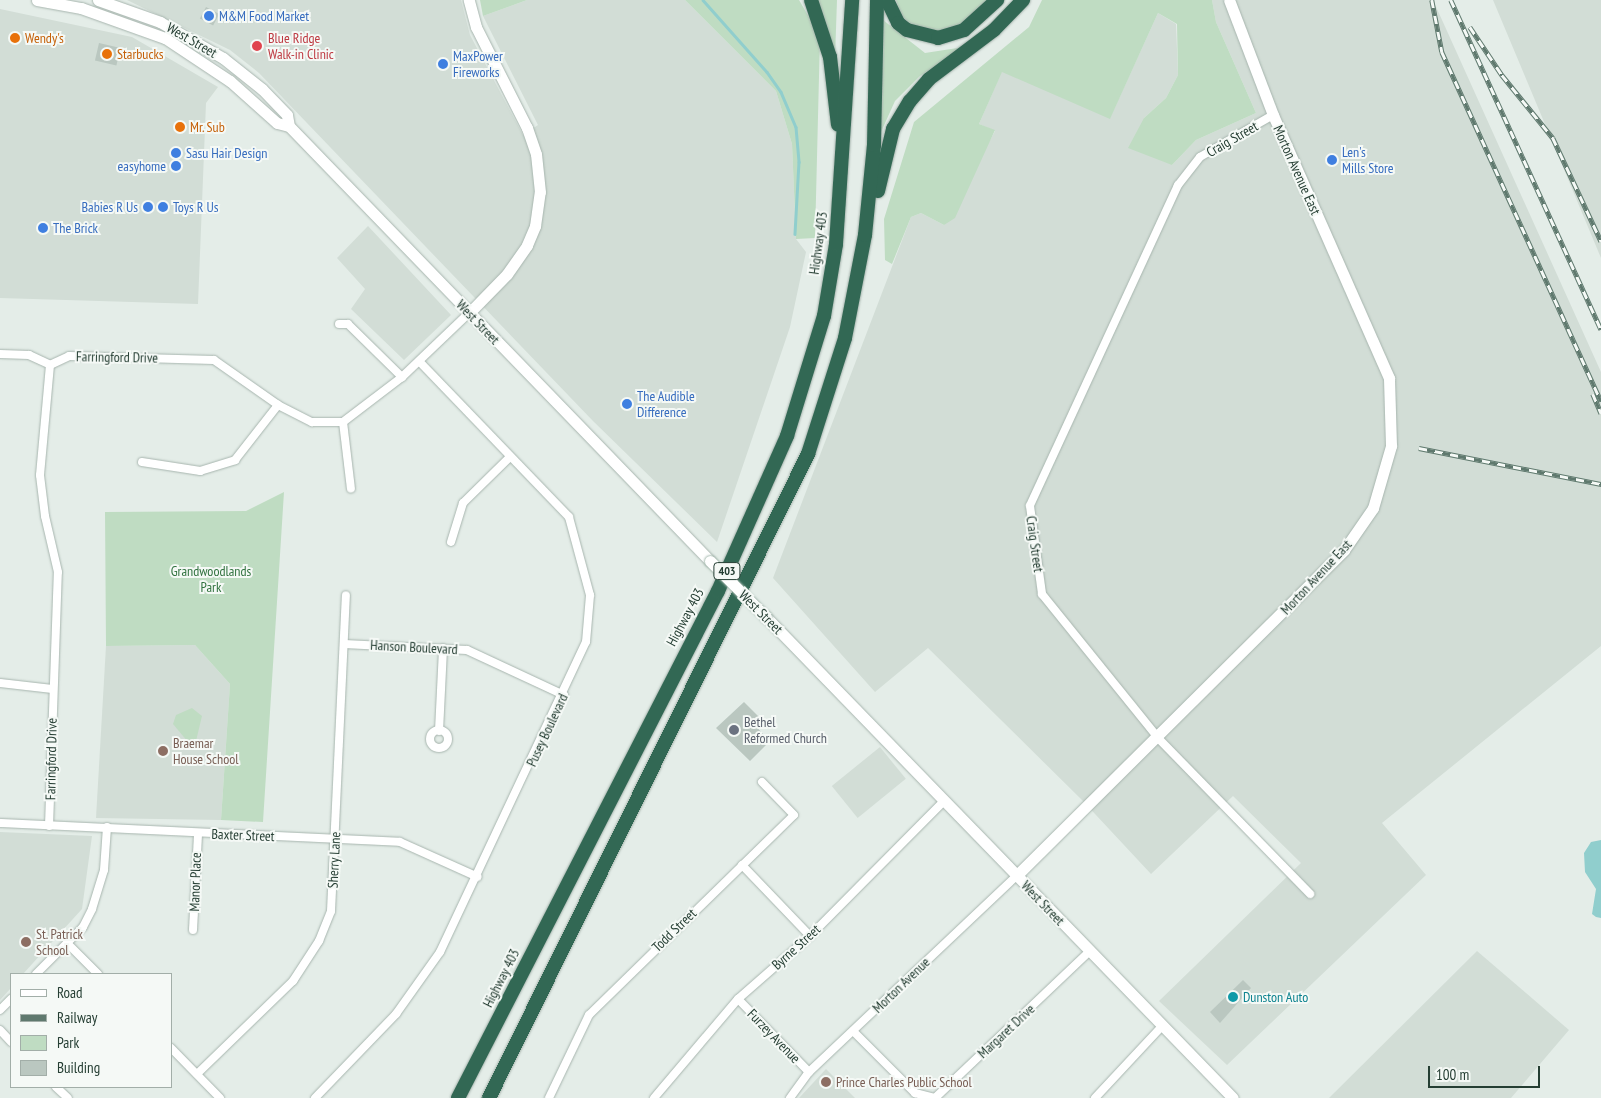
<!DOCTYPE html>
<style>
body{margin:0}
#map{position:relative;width:1601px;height:1098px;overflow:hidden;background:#e4ede8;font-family:"PT Sans Narrow",sans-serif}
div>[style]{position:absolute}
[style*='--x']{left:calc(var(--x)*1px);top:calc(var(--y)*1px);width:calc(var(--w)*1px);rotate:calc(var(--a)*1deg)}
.built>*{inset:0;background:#d2ddd6;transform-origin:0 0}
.green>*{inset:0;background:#bfdcc2}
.water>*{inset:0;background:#90cecd}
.stream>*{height:2.5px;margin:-1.25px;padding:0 1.25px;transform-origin:1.25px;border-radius:1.25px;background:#90cecd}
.building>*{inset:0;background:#bac7c0;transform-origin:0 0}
.roads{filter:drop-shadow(0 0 1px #a7b5ae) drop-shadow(0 0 1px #a7b5ae)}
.street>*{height:8px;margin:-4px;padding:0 4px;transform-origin:4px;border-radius:4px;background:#fff}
.street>.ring{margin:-4px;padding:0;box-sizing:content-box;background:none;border:8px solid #fff;border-radius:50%}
.secondary>*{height:11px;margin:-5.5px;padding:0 5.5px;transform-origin:5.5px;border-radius:5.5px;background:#fff}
.highway>*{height:14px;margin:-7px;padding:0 7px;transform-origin:7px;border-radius:7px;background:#326854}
.rail>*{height:4.5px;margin-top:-2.25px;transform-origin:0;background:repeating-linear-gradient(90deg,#f5f9f6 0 8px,#5f796e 0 16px);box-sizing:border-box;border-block:1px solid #5f796e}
.bridges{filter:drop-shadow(0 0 1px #a3b8ad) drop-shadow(0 0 1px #a3b8ad)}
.secondary-bridge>*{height:11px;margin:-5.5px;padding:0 5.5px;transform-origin:5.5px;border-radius:5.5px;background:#fff}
.dots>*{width:14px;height:14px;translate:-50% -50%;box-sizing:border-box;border:2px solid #f5f9f6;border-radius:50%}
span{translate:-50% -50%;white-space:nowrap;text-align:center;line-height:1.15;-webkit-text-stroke:4px #f5f9f6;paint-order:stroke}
.shield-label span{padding:1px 4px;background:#f5f9f6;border:1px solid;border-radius:4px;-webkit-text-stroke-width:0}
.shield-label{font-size:12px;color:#253e33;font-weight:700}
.shop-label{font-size:14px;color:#366cbe}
.left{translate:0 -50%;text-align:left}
.right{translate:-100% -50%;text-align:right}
.food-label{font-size:14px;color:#c56008}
.health-label{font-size:14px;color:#be3a42}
.street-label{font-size:14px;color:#253e33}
.park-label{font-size:14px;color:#31723f}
.worship-label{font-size:14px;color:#5b616d}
.education-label{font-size:14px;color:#785e54}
.culture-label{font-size:14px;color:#0d838f}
.legend{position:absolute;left:10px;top:973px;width:162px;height:115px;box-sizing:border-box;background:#f5f9f6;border:1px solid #a2aea8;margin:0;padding:6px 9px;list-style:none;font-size:15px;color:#253e33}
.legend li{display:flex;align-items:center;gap:10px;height:25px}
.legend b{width:25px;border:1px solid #a2aea8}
.scale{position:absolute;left:1428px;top:1066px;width:112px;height:22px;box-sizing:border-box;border:2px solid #253e33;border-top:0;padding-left:6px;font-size:15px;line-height:18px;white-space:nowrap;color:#253e33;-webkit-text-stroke:4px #f5f9f6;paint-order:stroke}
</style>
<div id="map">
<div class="built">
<i style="clip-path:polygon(127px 0,461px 0,470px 35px,523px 135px,538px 125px,483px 16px,527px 0,685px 0,776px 91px,792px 144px,796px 239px,806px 252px,790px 327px,717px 542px,593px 421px,259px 73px,230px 50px)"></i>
<i style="clip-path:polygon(1212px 0,1433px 0,1601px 372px,1601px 646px,1382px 823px,1426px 875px,1227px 1065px,1159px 1001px,1301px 863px,1233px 796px,1151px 874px,1082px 800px,928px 648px,875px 692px,773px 578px,911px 217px,921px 213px,944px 225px,995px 131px,979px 124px,1002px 71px,1110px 118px,1158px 13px,1176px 24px,1178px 75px,1166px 98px,1144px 118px,1172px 165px,1196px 140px,1256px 113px,1216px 22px)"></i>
<i style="clip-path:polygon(1493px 0,1601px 0,1601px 258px)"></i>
<i style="clip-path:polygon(0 9px,132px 37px,218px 87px,206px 103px,198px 304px,0 298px)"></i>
<i style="clip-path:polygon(368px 226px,451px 315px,404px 360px,351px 309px,365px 289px,337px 258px)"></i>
<i style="clip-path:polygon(195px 645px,230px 684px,221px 820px,96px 818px,106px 646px)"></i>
<i style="left:880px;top:747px;width:41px;height:62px;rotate:51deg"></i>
<i style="clip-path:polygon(0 832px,92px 836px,82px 909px,23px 974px,11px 974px,11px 988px,0 1000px)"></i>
<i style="clip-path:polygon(1477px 951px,1569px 1030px,1511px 1098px,1329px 1098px)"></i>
<i style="clip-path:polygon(826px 1069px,855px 1098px,799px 1098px)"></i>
</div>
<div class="green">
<i style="clip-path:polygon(480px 0,527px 0,483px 16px)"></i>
<i style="clip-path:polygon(685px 0,799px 0,820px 36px,815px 238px,796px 239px,792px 144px,776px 91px)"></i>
<i style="clip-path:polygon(813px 0,837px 0,835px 58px)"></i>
<i style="clip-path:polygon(896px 0,988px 0,971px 18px,944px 32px,922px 32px,902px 17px)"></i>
<i style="clip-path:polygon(1042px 0,1212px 0,1216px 22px,1256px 113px,1196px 140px,1172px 165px,1128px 148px,1144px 118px,1166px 98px,1178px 75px,1177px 24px,1158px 13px,1110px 119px,1002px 72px,979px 124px,995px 130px,955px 218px,944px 225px,921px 213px,911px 217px,892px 264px,885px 260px,884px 219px,914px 122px,1029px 27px)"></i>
<i style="clip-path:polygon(883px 20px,925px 53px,964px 47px,920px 76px,895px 101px,876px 143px)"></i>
<i style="clip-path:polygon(284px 492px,263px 822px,221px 820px,230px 684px,195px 645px,106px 646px,105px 512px,246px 511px)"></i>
<i style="clip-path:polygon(192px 708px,202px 716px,196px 741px,188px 742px,173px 724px,176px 715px)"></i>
</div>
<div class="water">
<i style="clip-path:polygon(1601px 840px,1601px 918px,1596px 917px,1592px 914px,1596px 889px,1585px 872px,1584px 853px,1591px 842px)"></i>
</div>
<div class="stream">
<i style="--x:703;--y:0;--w:96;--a:48.4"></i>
<i style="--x:767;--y:72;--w:24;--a:55"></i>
<i style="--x:781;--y:92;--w:38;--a:67"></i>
<i style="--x:796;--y:127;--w:35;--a:85"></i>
<i style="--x:799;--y:162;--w:72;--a:93.2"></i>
</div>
<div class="building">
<i style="left:206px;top:7px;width:15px;height:13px;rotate:28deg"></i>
<i style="left:99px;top:43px;width:22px;height:18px;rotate:13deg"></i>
<i style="clip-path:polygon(744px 702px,760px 718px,754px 724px,763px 734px,758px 738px,766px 745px,750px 761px,716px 728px)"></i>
<i style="clip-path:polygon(1243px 980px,1251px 988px,1220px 1023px,1210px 1012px)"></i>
</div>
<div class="roads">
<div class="street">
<i style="--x:1273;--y:115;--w:84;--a:150.1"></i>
<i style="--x:1200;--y:157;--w:36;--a:128"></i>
<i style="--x:1178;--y:185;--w:353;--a:114.8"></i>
<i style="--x:1030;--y:506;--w:89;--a:82.2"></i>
<i style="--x:1042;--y:594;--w:185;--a:51.1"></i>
<i style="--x:1158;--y:738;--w:218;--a:45.7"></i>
<i style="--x:339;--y:324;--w:9;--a:0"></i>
<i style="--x:348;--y:324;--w:76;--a:44.5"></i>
<i style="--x:0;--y:354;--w:29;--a:2"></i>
<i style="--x:29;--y:355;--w:23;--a:25"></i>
<i style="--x:50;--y:365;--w:21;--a:-25"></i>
<i style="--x:69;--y:356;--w:145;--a:1.6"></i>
<i style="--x:214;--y:360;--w:78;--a:35.1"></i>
<i style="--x:278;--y:405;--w:38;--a:27"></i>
<i style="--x:312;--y:422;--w:31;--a:0"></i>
<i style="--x:343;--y:422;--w:74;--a:-37.3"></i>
<i style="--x:402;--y:377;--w:93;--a:-43.7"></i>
<i style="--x:343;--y:422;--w:67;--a:83.2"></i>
<i style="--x:142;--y:462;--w:59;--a:8.8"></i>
<i style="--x:200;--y:471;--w:37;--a:-17"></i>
<i style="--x:235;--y:460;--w:70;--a:-52"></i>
<i style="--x:451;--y:542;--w:41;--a:-72.9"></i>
<i style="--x:463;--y:503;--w:64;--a:-44.4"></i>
<i style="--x:344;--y:644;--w:123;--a:2.8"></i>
<i style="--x:467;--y:650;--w:107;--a:24.9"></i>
<i style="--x:0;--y:683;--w:53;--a:6.5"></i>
<i class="ring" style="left:430px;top:730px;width:10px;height:10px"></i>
<i style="--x:439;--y:731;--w:83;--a:-87.2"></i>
<i style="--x:0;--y:823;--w:400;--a:2.7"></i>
<i style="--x:400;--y:842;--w:85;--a:24.2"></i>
<i style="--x:49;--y:826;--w:254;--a:-88"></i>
<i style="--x:58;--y:572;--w:57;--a:-103.1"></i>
<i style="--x:45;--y:516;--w:41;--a:-97"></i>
<i style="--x:40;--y:475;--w:110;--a:-84.8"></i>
<i style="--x:742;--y:865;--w:98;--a:46.2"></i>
<i style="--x:193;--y:930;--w:97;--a:-87"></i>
<i style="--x:67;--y:943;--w:44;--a:45"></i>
<i style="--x:36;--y:974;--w:66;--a:-45"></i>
<i style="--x:83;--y:927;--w:20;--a:-63"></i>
<i style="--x:92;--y:909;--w:41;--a:-72.9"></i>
<i style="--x:104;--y:870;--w:43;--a:-86"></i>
<i style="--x:738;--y:999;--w:102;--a:45.8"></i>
<i style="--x:0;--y:1010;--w:16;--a:-45"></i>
<i style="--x:0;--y:1030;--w:16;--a:47"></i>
<i style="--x:853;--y:1031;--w:88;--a:45"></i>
<i style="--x:915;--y:1093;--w:21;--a:14"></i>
<i style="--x:935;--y:1098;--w:214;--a:-43.5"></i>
<i style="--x:171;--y:1048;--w:70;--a:45.6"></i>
<i style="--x:197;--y:1074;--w:134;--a:-44.1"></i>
<i style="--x:293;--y:981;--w:48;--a:-57"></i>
<i style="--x:319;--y:941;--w:32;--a:-68"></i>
<i style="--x:331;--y:911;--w:316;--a:-87.3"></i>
<i style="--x:56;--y:1087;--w:16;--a:43"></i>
<i style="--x:315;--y:1098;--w:117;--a:-46"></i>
<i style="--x:396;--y:1014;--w:76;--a:-54.6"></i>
<i style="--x:440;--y:952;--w:343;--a:-64.8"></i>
<i style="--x:586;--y:642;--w:47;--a:-85.1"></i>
<i style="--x:590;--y:595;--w:81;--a:-105.1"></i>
<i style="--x:569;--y:517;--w:216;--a:-133.9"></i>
<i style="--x:549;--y:1098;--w:92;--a:-64.3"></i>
<i style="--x:589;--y:1015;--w:286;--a:-44.3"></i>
<i style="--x:794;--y:815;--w:46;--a:-134.1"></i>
<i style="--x:654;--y:1098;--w:130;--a:-49.7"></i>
<i style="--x:738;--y:999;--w:96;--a:-41.2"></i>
<i style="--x:810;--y:936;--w:190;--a:-45.2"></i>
<i style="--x:790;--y:1098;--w:32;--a:-54"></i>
<i style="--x:809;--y:1072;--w:286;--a:-43.4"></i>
<i style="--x:1095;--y:1098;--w:100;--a:-47"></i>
</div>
<div class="secondary">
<i style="--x:37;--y:0;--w:45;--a:10.3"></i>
<i style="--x:81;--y:8;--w:89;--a:19.7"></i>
<i style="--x:165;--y:38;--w:78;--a:33.5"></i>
<i style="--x:230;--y:81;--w:63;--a:41.8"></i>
<i style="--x:277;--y:123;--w:12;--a:14"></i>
<i style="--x:289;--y:126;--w:605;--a:45.94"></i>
<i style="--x:98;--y:0;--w:66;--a:19.5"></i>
<i style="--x:160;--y:22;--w:73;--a:29.7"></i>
<i style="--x:223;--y:58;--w:50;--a:38.5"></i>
<i style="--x:262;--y:89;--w:36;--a:46"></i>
<i style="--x:287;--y:115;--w:11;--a:80"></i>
<i style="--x:469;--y:313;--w:54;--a:-45.7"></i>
<i style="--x:507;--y:274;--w:35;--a:-55"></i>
<i style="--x:527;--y:245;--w:21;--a:-67"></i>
<i style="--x:535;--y:226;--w:34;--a:-82"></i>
<i style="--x:540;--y:192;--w:38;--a:-96"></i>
<i style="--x:536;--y:154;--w:28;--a:-109"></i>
<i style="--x:527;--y:128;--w:113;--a:-116.8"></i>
<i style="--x:476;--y:27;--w:28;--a:-105"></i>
<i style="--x:766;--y:617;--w:670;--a:45.85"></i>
<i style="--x:1017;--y:875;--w:461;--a:-44.8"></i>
<i style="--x:1344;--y:550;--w:51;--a:-55.4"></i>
<i style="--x:1373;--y:508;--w:65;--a:-73.8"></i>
<i style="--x:1391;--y:446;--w:68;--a:-91.7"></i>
<i style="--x:1389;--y:378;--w:287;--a:-113.8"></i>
<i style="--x:1273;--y:115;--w:123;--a:-110.9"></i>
</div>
<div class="highway">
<i style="--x:811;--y:0;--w:60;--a:71.6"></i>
<i style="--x:830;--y:57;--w:68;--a:83.3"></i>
<i style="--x:887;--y:0;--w:25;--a:64"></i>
<i style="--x:898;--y:23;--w:11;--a:38"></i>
<i style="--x:907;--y:30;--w:32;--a:14"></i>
<i style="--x:938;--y:38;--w:27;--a:-17"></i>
<i style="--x:964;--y:30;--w:45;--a:-42.3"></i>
<i style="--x:878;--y:191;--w:64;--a:-76.4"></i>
<i style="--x:893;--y:129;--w:33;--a:-59"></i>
<i style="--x:910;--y:101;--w:29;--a:-49"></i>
<i style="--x:929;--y:79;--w:81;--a:-37"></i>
<i style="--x:994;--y:30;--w:42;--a:-46"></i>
<i style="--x:458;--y:1098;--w:570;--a:-62.85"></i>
<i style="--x:718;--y:591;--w:170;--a:-66"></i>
<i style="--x:787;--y:436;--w:126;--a:-72.9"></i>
<i style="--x:824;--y:316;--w:73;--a:-80.5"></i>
<i style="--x:836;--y:244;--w:245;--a:-86.2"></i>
<i style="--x:489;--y:1098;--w:719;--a:-63.65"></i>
<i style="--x:808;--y:454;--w:122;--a:-72.3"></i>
<i style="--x:845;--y:338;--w:105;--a:-79"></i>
<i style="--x:865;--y:235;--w:90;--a:-84.3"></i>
<i style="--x:874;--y:145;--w:145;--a:-88.8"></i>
</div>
</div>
<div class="rail">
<i style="--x:1432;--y:0;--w:53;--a:79.1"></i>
<i style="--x:1442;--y:52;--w:384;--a:65.5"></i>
<i style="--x:1451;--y:0;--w:362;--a:65.5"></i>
<i style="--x:1470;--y:27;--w:58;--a:56.3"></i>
<i style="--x:1502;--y:75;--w:81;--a:51"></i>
<i style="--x:1553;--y:138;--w:114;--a:65"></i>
<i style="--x:1593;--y:394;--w:21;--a:67"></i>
<i style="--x:1419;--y:448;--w:186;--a:11.2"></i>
</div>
<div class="bridges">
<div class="secondary-bridge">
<i style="--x:710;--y:561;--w:79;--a:45"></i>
</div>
</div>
<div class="dots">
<i style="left:209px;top:16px;background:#3f7fe0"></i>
<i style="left:15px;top:38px;background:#e8710a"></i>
<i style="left:257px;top:46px;background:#e0444e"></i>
<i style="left:107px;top:54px;background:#e8710a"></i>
<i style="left:443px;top:64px;background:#3f7fe0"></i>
<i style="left:180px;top:127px;background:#e8710a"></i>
<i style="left:176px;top:153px;background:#3f7fe0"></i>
<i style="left:1332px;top:160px;background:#3f7fe0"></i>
<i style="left:176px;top:166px;background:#3f7fe0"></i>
<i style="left:148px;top:207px;background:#3f7fe0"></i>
<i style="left:163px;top:207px;background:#3f7fe0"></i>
<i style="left:43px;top:228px;background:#3f7fe0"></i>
<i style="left:627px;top:404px;background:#3f7fe0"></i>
<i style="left:734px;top:730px;background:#6b7280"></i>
<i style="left:163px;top:751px;background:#8d6e63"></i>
<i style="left:26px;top:942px;background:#8d6e63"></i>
<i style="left:1233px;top:997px;background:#0f9aa8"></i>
<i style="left:826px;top:1082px;background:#8d6e63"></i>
</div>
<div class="shield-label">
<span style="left:727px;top:571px">403</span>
</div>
<div class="shop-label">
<span class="left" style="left:219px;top:16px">M&amp;M Food Market</span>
<span class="left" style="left:453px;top:64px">MaxPower<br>Fireworks</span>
<span class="left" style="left:1342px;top:160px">Len's<br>Mills Store</span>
<span class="left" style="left:186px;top:153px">Sasu Hair Design</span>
<span class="right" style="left:166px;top:166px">easyhome</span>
<span class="right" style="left:138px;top:207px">Babies R Us</span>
<span class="left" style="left:173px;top:207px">Toys R Us</span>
<span class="left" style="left:53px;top:228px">The Brick</span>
<span class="left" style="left:637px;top:404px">The Audible<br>Difference</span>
</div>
<div class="food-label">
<span class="left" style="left:25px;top:38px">Wendy's</span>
<span class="left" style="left:117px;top:54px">Starbucks</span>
<span class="left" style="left:190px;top:127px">Mr. Sub</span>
</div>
<div class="health-label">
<span class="left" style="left:268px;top:46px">Blue Ridge<br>Walk-in Clinic</span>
</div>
<div class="street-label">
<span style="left:192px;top:40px;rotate:30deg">West Street</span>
<span style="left:1232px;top:139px;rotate:-30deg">Craig Street</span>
<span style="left:1297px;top:170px;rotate:66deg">Morton Avenue East</span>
<span style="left:818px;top:243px;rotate:-82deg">Highway 403</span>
<span style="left:478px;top:322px;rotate:46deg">West Street</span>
<span style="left:117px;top:357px;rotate:1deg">Farringford Drive</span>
<span style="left:1035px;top:544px;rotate:82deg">Craig Street</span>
<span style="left:1316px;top:577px;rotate:-47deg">Morton Avenue East</span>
<span style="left:761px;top:612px;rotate:45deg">West Street</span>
<span style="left:685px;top:617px;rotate:-62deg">Highway 403</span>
<span style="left:414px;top:647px;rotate:3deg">Hanson Boulevard</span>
<span style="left:547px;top:730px;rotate:-65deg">Pusey Boulevard</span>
<span style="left:51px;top:759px;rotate:-89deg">Farringford Drive</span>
<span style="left:243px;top:835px;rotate:2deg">Baxter Street</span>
<span style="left:334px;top:860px;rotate:-87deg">Sherry Lane</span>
<span style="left:195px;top:882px;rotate:-88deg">Manor Place</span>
<span style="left:1043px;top:903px;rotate:46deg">West Street</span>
<span style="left:674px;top:930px;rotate:-44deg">Todd Street</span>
<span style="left:796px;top:947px;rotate:-42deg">Byrne Street</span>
<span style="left:501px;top:978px;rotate:-63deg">Highway 403</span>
<span style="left:901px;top:985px;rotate:-44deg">Morton Avenue</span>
<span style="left:1006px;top:1031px;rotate:-43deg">Margaret Drive</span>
<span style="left:774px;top:1036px;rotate:46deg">Furzey Avenue</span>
</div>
<div class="park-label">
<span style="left:211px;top:579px">Grandwoodlands<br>Park</span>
</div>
<div class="worship-label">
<span class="left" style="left:744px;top:730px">Bethel<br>Reformed Church</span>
</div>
<div class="education-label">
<span class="left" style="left:173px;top:751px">Braemar<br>House School</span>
<span class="left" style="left:36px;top:942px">St. Patrick<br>School</span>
<span class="left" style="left:836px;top:1082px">Prince Charles Public School</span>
</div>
<div class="culture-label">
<span class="left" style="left:1243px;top:997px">Dunston Auto</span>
</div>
<ul class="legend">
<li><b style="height:6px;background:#fff"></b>Road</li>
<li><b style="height:6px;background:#5f796e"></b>Railway</li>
<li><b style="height:14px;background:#bfdcc2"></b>Park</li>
<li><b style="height:14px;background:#bac7c0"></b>Building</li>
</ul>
<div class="scale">100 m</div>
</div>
